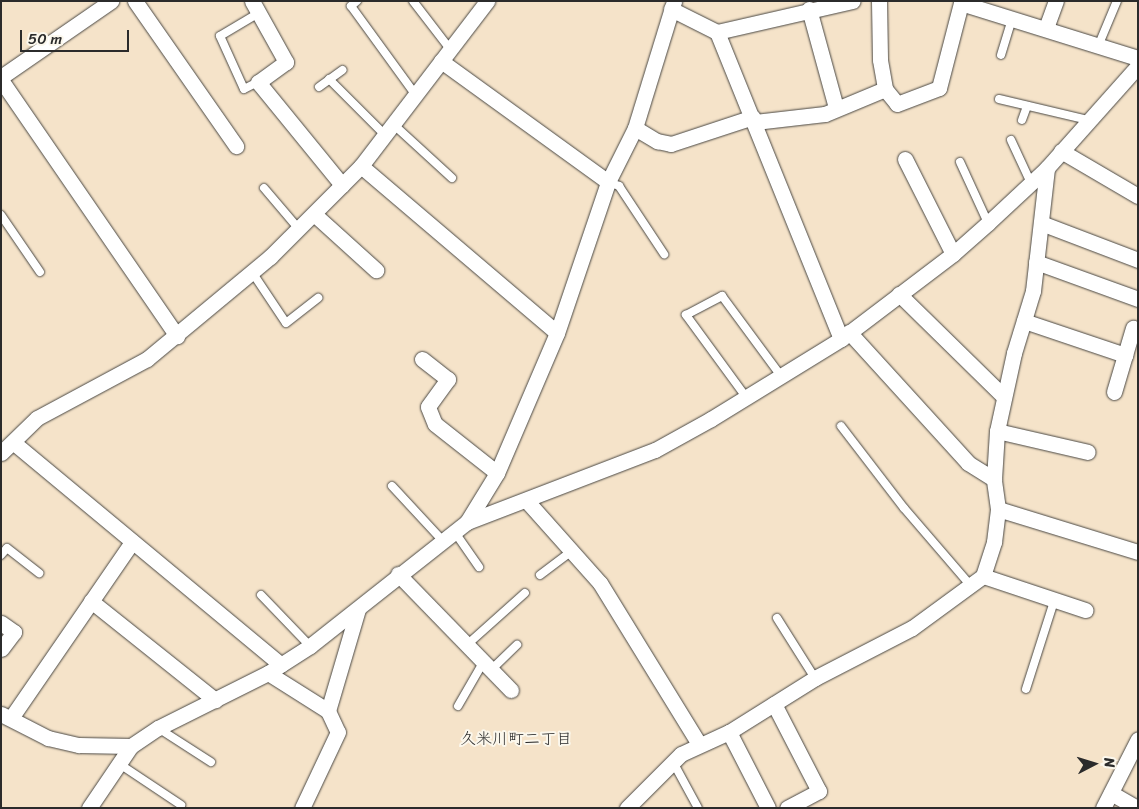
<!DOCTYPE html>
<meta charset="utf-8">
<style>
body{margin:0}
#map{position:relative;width:1139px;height:809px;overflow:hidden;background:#f5e3c9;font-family:Sriracha,"Klee One",sans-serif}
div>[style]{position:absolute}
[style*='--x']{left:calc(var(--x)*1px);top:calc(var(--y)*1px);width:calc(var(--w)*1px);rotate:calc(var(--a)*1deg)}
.roads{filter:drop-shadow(0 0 1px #494743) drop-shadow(0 0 1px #494743)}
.lane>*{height:8px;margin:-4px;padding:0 4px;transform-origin:4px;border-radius:4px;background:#fff}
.street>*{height:15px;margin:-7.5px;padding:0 7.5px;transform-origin:7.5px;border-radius:7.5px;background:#fff}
span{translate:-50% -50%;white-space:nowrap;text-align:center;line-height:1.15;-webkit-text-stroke:4px #fbf7ec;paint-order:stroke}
.neighbourhood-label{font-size:16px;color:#2b2b2b}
.frame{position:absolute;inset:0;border:2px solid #2b2b2b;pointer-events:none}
.north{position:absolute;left:1069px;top:739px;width:50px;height:50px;-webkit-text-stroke:4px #fbf7ec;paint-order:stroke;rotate:85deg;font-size:14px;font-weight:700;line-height:20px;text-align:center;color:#2b2b2b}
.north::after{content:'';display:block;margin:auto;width:18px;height:22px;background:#2b2b2b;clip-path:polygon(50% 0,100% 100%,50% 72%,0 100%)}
.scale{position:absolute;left:20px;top:30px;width:109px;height:22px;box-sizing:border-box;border:2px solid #2b2b2b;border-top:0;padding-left:6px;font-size:15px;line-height:18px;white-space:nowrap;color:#2b2b2b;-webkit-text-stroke:4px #fbf7ec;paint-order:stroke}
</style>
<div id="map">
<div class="roads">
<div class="lane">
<i style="--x:357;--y:1;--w:8;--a:140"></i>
<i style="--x:351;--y:6;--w:109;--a:54"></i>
<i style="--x:413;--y:1;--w:61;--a:52.4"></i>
<i style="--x:257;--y:14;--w:43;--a:149.3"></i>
<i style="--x:220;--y:36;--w:58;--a:65.6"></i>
<i style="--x:244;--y:89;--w:16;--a:-27"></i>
<i style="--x:1099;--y:44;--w:47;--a:-67.3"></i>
<i style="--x:1001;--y:55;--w:39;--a:-73"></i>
<i style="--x:329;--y:79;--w:79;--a:45"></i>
<i style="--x:319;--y:87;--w:29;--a:-36"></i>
<i style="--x:999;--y:99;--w:91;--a:13.3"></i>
<i style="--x:1022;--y:120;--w:15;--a:-70"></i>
<i style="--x:393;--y:124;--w:80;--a:42.5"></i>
<i style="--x:1011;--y:140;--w:47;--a:65.1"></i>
<i style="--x:960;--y:162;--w:67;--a:65.3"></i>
<i style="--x:608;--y:182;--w:12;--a:20"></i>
<i style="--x:619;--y:186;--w:82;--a:56.5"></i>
<i style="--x:264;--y:188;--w:52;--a:49.6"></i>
<i style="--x:1;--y:215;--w:69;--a:55.6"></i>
<i style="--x:252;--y:272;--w:61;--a:56.3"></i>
<i style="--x:286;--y:323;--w:41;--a:-38"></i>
<i style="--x:746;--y:397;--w:102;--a:-126.2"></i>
<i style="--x:686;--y:315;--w:41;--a:-27.8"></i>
<i style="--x:722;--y:296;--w:99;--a:53.6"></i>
<i style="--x:841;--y:426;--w:103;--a:52.5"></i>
<i style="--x:904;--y:508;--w:104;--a:49.3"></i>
<i style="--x:392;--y:486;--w:74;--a:47.2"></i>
<i style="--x:454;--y:531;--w:44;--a:55.2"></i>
<i style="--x:1;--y:555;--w:9;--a:-49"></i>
<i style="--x:7;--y:548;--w:41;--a:38"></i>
<i style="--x:540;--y:575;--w:39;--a:-37"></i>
<i style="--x:261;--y:595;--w:71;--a:46.1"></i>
<i style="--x:777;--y:618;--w:71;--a:57.7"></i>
<i style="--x:469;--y:643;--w:75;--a:-41.8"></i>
<i style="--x:492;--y:669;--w:35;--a:-44"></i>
<i style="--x:1026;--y:689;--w:92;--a:-72.3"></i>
<i style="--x:458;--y:706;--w:52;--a:-60"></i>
<i style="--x:158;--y:728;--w:63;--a:32.7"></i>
<i style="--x:673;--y:762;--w:52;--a:61.5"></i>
<i style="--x:118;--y:763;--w:76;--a:33.7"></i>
</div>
<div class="street">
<i style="--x:135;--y:1;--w:177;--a:55.1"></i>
<i style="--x:252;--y:1;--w:70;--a:60.9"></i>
<i style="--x:286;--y:62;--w:34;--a:144"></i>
<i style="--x:258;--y:82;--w:133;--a:50.8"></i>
<i style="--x:879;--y:1;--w:59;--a:89"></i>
<i style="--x:880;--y:60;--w:29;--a:80"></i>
<i style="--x:885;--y:89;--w:19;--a:51"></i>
<i style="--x:897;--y:104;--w:45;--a:-20.9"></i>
<i style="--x:939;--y:88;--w:88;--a:-75.5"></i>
<i style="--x:961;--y:3;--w:185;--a:17.3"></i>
<i style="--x:671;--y:9;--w:51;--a:26.6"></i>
<i style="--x:717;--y:32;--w:331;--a:68"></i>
<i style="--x:809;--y:9;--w:103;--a:74.7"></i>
<i style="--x:1046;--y:28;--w:29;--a:-70"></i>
<i style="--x:717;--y:32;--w:139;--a:-12.9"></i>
<i style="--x:441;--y:61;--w:206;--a:35.9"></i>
<i style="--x:1;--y:77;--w:134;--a:-34.6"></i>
<i style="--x:1;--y:80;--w:311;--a:55.5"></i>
<i style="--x:755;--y:122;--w:70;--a:-6.5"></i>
<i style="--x:825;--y:114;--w:65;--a:-22.6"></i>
<i style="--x:635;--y:128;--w:26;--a:31"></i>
<i style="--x:657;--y:141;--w:14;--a:12"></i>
<i style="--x:671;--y:144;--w:86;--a:-18.2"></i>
<i style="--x:1061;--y:151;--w:89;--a:30.3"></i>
<i style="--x:905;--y:159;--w:106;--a:63.2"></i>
<i style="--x:361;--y:166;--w:257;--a:40.4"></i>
<i style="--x:314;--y:214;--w:84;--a:42.1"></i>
<i style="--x:1041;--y:223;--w:104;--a:20.9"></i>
<i style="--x:1036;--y:262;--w:109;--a:19.9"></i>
<i style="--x:899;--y:294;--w:147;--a:44.4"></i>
<i style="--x:1024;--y:321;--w:107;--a:18.6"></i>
<i style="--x:849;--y:332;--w:177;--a:47.7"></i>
<i style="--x:968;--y:463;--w:31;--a:32"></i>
<i style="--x:422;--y:359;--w:33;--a:38"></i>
<i style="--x:448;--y:379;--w:34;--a:126"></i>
<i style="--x:428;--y:407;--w:18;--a:68"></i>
<i style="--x:435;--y:424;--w:79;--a:38.3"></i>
<i style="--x:1114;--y:392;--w:67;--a:-73.5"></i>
<i style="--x:997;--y:431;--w:93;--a:13"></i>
<i style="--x:14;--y:443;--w:347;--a:39.7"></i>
<i style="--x:1;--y:453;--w:50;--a:-44.2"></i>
<i style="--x:37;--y:418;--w:125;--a:-28.2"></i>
<i style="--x:147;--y:359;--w:160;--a:-39.7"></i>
<i style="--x:270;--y:257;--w:129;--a:-45"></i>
<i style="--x:361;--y:166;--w:208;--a:-52.6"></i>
<i style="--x:526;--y:500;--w:111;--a:48.3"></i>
<i style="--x:600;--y:583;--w:189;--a:58.4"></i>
<i style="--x:998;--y:509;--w:146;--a:17.1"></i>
<i style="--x:467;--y:522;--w:57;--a:-58.5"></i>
<i style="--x:497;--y:473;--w:152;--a:-66.8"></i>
<i style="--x:557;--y:333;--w:159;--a:-71.3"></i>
<i style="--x:608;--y:182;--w:60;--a:-63.4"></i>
<i style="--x:635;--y:128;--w:133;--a:-72.9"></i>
<i style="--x:398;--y:574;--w:162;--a:45.8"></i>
<i style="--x:983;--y:576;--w:108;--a:18.4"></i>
<i style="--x:91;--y:601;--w:159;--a:38.6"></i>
<i style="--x:1;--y:623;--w:16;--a:35"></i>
<i style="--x:14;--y:632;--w:21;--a:127"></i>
<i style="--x:268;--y:673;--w:71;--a:32.3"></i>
<i style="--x:328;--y:711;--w:23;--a:65"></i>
<i style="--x:338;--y:732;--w:84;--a:115.3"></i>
<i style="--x:774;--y:704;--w:98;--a:62.7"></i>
<i style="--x:819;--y:791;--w:36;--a:152"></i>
<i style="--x:328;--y:711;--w:106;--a:-73.6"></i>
<i style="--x:1;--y:714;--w:53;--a:27.1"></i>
<i style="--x:48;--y:738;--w:32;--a:13"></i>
<i style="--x:79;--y:745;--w:52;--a:1.1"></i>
<i style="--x:11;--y:718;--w:214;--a:-55.5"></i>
<i style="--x:729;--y:732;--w:85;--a:62.8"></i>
<i style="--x:1111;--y:793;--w:30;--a:30"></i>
<i style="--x:89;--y:808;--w:75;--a:-55.9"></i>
<i style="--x:131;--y:746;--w:32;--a:-34"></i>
<i style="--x:158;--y:728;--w:123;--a:-26.6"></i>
<i style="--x:268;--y:673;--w:50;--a:-32.7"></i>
<i style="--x:310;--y:646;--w:200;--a:-38.3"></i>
<i style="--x:467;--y:522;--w:201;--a:-21"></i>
<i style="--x:655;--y:450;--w:64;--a:-29"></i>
<i style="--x:711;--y:419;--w:153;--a:-31.6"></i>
<i style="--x:841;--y:339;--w:141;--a:-37.2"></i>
<i style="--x:953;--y:254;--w:47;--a:-41.5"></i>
<i style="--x:988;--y:223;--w:81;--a:-43"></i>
<i style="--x:1047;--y:168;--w:137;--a:-48.3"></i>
<i style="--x:627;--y:808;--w:76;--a:-45"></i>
<i style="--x:681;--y:754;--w:53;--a:-24.6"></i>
<i style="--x:729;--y:732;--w:102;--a:-32.1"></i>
<i style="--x:815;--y:678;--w:109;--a:-27.3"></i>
<i style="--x:912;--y:628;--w:88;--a:-36.2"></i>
<i style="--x:983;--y:576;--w:36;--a:-72"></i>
<i style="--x:994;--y:542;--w:33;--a:-83"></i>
<i style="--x:998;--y:509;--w:30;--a:-98"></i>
<i style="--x:994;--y:479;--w:48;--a:-86.4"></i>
<i style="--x:997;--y:431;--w:80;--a:-77.7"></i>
<i style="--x:1014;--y:353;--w:65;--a:-73"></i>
<i style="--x:1033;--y:291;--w:124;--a:-83.5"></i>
<i style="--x:1103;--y:808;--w:77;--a:-63.1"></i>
</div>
</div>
<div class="neighbourhood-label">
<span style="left:516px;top:739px">久米川町二丁目</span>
</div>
<div class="frame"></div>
<div class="north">N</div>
<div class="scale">50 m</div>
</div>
